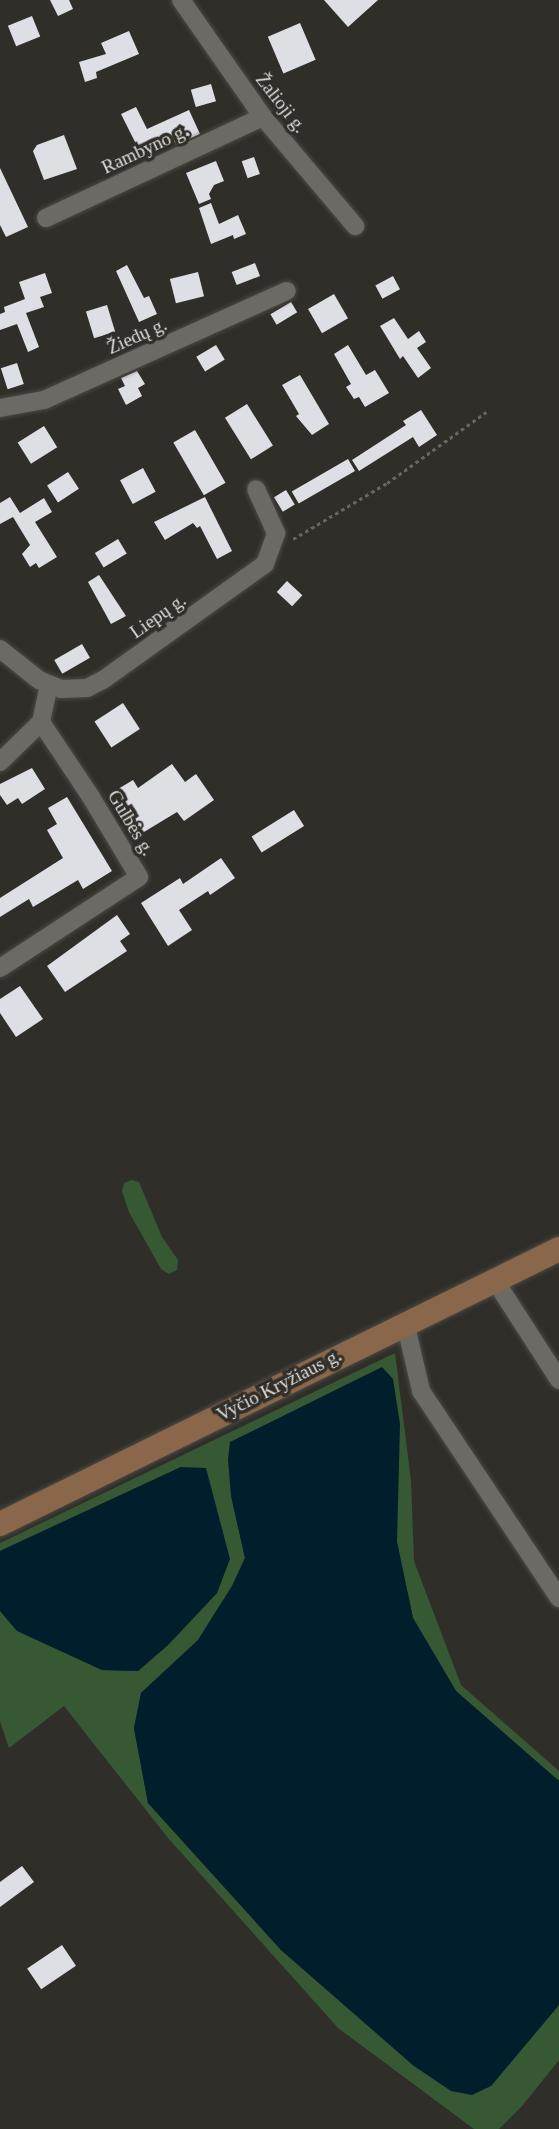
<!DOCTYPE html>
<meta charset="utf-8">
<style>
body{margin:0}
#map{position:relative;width:559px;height:2129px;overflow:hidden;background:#302e29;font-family:"Times New Roman",serif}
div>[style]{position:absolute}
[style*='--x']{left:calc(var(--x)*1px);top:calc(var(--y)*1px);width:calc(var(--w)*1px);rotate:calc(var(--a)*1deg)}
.green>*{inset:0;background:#365933}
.water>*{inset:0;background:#011e2c}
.building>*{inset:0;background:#dedee5;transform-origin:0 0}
.path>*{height:2.5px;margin-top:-1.25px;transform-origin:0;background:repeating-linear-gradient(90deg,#686662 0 3.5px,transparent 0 7px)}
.roads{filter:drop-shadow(0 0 2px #4b4a46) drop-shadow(0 0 2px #4b4a46)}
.street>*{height:18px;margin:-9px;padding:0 9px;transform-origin:9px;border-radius:9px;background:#6c6a64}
.secondary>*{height:24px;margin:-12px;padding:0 12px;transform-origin:12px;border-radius:12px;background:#8a664a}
span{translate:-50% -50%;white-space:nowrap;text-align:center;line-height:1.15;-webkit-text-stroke:7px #302e29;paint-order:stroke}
.street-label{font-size:19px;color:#deddda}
</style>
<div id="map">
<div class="green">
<i style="clip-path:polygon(132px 1180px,139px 1182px,162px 1237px,178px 1260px,177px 1270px,169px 1274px,161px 1269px,129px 1212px,122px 1191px,124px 1183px)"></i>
<i style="clip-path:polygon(395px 1353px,411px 1481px,414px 1561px,461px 1685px,559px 1771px,559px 1781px,456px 1691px,413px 1618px,397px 1542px,397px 1483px,231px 1496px,245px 1558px,232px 1586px,198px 1640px,141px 1693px,134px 1729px,148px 1803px,281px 1950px,414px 2066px,491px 2086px,559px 2005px,559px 2060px,522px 2106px,499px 2129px,474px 2129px,338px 2028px,168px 1838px,64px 1706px,9px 1748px,0 1721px,0 1611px,18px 1631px,102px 1670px,138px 1671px,168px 1645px,217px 1593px,181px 1467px,0 1551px,0 1543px)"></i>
</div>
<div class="water">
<i style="clip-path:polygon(382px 1367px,393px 1379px,400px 1424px,397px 1542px,413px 1618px,456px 1691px,559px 1781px,559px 2005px,491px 2086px,472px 2095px,451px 2091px,414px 2066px,281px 1950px,148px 1803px,134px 1728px,141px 1693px,198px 1640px,232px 1586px,245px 1558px,231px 1496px,228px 1459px,230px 1442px)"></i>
<i style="clip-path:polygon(181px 1467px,206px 1468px,230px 1559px,217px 1593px,168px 1645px,138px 1671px,102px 1670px,17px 1631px,0 1611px,0 1551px)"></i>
</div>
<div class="building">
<i style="clip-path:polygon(50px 0,69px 0,73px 9px,58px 16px)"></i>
<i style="clip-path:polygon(324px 0,378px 0,348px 27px)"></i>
<i style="left:32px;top:16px;width:22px;height:26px;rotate:68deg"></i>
<i style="left:300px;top:23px;width:40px;height:35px;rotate:67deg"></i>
<i style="clip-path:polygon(129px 31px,139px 54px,96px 72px,97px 78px,85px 82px,79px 62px,106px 54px,101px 43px)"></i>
<i style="left:211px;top:84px;width:18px;height:21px;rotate:74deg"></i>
<i style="clip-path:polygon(136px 107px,147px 129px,189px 110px,200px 134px,176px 145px,172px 137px,140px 152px,121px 114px)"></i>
<i style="clip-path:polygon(64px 135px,77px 169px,44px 180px,33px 151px,37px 145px)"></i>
<i style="left:254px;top:157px;width:18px;height:13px;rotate:71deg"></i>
<i style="clip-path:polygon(216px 161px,224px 181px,214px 185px,209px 194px,211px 199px,199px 204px,186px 173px)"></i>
<i style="clip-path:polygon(0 168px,28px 227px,6px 237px,0 225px)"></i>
<i style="clip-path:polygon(211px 203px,219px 224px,238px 215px,246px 234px,234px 239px,233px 235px,211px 244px,199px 208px)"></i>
<i style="left:255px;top:263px;width:14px;height:25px;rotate:69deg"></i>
<i style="clip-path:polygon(127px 265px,144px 298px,149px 296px,157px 314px,139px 322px,116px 271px)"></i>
<i style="left:198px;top:272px;width:25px;height:29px;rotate:76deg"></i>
<i style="clip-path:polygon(45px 273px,52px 293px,40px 297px,44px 307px,26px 313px,39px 347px,28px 352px,17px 324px,0 330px,0 314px,5px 312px,4px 307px,25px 299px,19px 282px)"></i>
<i style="left:393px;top:276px;width:15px;height:20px;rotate:62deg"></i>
<i style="left:334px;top:294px;width:28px;height:30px;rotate:60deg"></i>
<i style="left:291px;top:302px;width:12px;height:24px;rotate:59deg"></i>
<i style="left:107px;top:305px;width:28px;height:22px;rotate:73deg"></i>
<i style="clip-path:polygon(394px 318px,408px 339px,419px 331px,426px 342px,417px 348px,431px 368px,418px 378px,403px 356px,400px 359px,380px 326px)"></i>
<i style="left:216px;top:345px;width:17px;height:23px;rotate:59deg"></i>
<i style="clip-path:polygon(348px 345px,366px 375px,375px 370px,389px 393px,365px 407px,359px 397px,354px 399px,346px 387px,351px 384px,334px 354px)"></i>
<i style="left:17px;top:363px;width:22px;height:17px;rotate:72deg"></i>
<i style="clip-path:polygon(137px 371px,145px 384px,138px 388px,142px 396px,126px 405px,118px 389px,125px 386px,121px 378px)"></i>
<i style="clip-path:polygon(300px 375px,329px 424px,312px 435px,296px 416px,299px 414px,282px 385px)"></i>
<i style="left:247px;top:404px;width:49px;height:26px;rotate:58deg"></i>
<i style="clip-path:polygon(421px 410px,437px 435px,419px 447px,413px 437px,359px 471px,352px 460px,406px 425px,403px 421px)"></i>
<i style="left:44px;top:426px;width:25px;height:31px;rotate:58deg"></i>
<i style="left:195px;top:430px;width:61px;height:25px;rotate:60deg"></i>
<i style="left:348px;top:459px;width:14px;height:65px;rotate:60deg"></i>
<i style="left:143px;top:468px;width:27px;height:26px;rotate:62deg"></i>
<i style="left:68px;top:472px;width:20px;height:25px;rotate:57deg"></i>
<i style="left:286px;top:490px;width:17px;height:14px;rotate:59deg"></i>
<i style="clip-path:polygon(10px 497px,20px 513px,44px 498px,52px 512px,35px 522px,57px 557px,39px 568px,36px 563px,30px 567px,22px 554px,30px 545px,13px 517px,0 524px,0 503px)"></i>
<i style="clip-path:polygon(205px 497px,232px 551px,217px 559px,200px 526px,197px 528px,193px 523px,165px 540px,154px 522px)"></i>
<i style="left:118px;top:539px;width:17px;height:27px;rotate:59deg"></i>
<i style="clip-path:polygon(99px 575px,126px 616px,111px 624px,88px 582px)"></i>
<i style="left:287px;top:581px;width:21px;height:15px;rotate:43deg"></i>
<i style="left:82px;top:644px;width:16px;height:32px;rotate:60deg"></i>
<i style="left:123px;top:703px;width:31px;height:34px;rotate:57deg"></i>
<i style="clip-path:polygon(172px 764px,185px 782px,196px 774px,214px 800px,184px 821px,177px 812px,139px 835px,113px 792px,133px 780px,138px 788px)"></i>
<i style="clip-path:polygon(32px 768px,45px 789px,22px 804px,18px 798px,7px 805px,0 795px,0 784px)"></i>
<i style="clip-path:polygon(67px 797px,112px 871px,83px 889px,78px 880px,33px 907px,29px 899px,0 917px,0 898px,63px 858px,47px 830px,57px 824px,48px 808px)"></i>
<i style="left:294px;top:810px;width:19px;height:50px;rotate:58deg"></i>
<i style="clip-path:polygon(221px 858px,235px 878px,210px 895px,208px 891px,179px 910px,192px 930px,168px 946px,141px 903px,180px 878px,183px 884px)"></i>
<i style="clip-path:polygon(117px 915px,130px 934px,120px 941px,127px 951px,65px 992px,47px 966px)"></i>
<i style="clip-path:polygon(20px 986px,43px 1019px,16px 1037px,0 1013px,0 999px)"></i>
<i style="clip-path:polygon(22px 1866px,34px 1882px,0 1907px,0 1882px)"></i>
<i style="left:62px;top:1945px;width:25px;height:42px;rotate:56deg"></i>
</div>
<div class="path">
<i style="--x:293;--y:539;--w:109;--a:-30.8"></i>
<i style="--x:387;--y:483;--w:122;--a:-35.6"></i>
</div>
<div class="roads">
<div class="street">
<i style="--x:181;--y:0;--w:143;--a:55"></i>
<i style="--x:263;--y:117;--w:143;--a:49.8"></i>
<i style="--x:46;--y:218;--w:239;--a:-25"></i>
<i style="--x:0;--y:408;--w:45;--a:-10.3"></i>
<i style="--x:44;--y:400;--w:266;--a:-24.2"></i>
<i style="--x:0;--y:649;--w:50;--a:38.5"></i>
<i style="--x:39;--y:680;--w:24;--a:22"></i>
<i style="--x:61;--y:689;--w:26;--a:-2"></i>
<i style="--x:87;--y:688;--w:18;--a:-27"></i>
<i style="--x:103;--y:680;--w:199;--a:-35.6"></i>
<i style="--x:265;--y:564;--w:33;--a:-70"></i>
<i style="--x:276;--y:533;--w:48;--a:-114.4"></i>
<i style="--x:0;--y:762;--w:57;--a:-44.3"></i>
<i style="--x:41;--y:722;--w:38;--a:-78"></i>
<i style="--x:0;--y:968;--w:166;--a:-33.2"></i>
<i style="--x:139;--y:877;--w:93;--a:-121"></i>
<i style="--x:91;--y:797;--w:90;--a:-123.7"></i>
<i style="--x:494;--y:1279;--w:120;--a:57.2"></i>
<i style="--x:405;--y:1322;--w:71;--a:76.9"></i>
<i style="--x:421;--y:1391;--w:249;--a:56.3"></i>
</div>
<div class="secondary">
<i style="--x:0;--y:1524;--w:623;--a:-26.19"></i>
</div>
</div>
<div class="street-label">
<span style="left:281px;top:103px;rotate:52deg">Žalioji g.</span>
<span style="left:145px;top:149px;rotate:-25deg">Rambyno g.</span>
<span style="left:137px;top:336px;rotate:-24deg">Žiedų g.</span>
<span style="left:158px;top:616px;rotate:-35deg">Liepų g.</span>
<span style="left:131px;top:823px;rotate:59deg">Gulbės g.</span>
<span style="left:279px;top:1385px;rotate:-27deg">Vyčio Kryžiaus g.</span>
</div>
</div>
